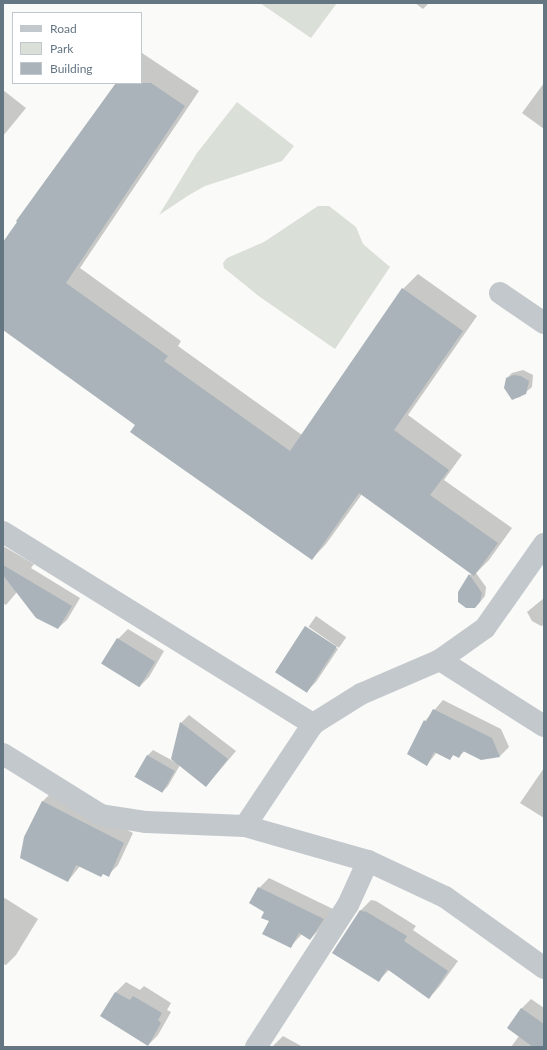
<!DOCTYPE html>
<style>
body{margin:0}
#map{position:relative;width:547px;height:1050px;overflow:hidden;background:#fafaf8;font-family:Lato,sans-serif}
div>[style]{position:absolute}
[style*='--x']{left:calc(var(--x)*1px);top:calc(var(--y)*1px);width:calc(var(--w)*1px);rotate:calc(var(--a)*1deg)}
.green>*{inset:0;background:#dadfd7}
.shadow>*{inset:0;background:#0003;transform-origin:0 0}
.building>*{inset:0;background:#aab3b9;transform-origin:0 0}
.minor>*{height:22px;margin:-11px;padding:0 11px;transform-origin:11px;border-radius:11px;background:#c3c8cc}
span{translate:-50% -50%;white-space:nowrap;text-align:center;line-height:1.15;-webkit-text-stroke:4px #fff;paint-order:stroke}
.frame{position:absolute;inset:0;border:4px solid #657683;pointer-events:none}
.legend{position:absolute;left:12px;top:12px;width:130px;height:72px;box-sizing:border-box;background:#fff;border:1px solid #c1c8cd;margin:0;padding:5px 7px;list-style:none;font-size:12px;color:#657683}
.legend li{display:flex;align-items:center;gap:8px;height:20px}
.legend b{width:20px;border:1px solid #c1c8cd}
</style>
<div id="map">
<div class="green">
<i style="clip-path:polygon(260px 3px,337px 3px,311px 38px)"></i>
<i style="clip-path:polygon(237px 102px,294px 146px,282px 161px,205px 186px,189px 195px,159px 215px,197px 153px)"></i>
<i style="clip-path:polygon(318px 206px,329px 206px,356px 227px,363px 244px,390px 267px,335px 349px,260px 297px,224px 268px,223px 263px,227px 258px,264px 242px)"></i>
</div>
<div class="shadow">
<i style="clip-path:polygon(415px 3px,429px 3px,423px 9px)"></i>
<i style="clip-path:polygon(142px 53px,199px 91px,80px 268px,181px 341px,178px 346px,302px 435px,403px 289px,418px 274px,477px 316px,408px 415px,462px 455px,444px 480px,512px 528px,489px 560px,476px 573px,486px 587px,485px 596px,480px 602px,470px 575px,472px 573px,362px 494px,326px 544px,312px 559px,137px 424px,5px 330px,3px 333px,3px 243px,116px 83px,141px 83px)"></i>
<i style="clip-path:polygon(544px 83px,544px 129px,522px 113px)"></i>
<i style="clip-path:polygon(3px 90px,26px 108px,3px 136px)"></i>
<i style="clip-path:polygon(523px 370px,533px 375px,532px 387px,520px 397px,512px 399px,507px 378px,512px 373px)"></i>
<i style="clip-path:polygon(3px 546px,34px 564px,31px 568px,80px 598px,67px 620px,58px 628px,17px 592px,6px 605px,3px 603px)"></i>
<i style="clip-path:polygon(544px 598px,544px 625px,541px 626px,532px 621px,527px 612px)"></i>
<i style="left:316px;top:616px;width:37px;height:13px;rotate:35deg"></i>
<i style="clip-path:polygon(306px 626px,306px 628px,338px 649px,316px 682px,306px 692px,276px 671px)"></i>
<i style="clip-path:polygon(128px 629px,164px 651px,149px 677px,139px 687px,118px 639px)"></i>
<i style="clip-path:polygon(443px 700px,501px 729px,509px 747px,500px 756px,465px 751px,459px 756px,454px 754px,450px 759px,437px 752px,427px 765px,408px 754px,425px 721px)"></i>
<i style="clip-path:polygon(189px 715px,236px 751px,214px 777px,206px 785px,180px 765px,168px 786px,163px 791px,136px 776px,148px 755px,153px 750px,175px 762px,181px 723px)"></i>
<i style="clip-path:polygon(544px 768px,544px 818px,520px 803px)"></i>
<i style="clip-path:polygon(52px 792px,133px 833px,118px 865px,108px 875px,80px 866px,68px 881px,42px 802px)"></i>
<i style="clip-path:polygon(269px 878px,333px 909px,320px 929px,310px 939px,302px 934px,291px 946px,270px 921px,265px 912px,259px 888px)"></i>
<i style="clip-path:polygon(3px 897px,38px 919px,16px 955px,6px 965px,3px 964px)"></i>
<i style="clip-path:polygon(371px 900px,376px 901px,416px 926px,413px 930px,458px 961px,439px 987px,429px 998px,389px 970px,379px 980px,333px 953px,361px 910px)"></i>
<i style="clip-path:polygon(126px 982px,140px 990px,144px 986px,171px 1003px,167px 1010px,171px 1012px,158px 1035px,148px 1045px,101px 1015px,116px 992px)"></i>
<i style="clip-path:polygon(531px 999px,544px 1008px,544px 1047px,511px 1047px,519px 1036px,508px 1028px,522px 1008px)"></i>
<i style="clip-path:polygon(283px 1036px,303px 1047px,272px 1047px)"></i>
</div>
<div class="building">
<i style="clip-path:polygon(116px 83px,151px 83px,185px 106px,66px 283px,168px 356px,164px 361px,290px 451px,402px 288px,463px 331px,394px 430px,449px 470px,430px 495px,498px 543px,474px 576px,359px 493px,312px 560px,130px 432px,135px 425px,3px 330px,3px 242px,17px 222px,16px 221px)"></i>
<i style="clip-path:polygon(514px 375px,521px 376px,529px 381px,526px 394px,512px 400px,504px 388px,506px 378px)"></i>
<i style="clip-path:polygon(3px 565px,72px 606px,58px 629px,36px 618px,3px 575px)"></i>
<i style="clip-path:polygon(469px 574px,482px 593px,480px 602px,475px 608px,466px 608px,458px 602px,458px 592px)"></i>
<i style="left:305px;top:626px;width:38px;height:55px;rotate:33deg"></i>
<i style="left:117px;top:638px;width:45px;height:30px;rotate:32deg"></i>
<i style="clip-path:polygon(433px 709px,492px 738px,500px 757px,481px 760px,463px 751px,459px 758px,453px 755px,450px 760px,434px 752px,427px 766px,407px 754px,424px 720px,426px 722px)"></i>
<i style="clip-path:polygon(180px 722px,228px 759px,206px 787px,171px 759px)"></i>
<i style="left:147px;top:755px;width:32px;height:25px;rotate:30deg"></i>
<i style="clip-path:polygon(42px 801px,124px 843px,109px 877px,103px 874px,101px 877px,76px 865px,68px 882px,20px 858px,24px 837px)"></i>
<i style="clip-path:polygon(258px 887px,324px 919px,310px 940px,299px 933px,291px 948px,262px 934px,269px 921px,261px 918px,264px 912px,249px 903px)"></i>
<i style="clip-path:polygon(360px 910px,364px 912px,365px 911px,407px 936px,404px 941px,448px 971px,429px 999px,387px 969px,379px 982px,332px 953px)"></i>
<i style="clip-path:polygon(115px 992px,130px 1000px,133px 996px,162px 1013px,158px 1020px,161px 1023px,148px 1046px,100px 1016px)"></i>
<i style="clip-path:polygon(521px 1008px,544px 1024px,544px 1047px,533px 1047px,507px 1028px)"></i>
</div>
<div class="minor">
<i style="--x:500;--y:293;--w:53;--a:34.3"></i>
<i style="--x:3;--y:532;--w:365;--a:31.8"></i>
<i style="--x:440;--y:660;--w:123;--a:32.4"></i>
<i style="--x:3;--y:754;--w:115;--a:31.9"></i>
<i style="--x:101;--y:815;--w:46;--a:8.8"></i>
<i style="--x:146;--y:822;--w:99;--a:2.3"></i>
<i style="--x:245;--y:826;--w:128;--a:15.9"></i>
<i style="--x:368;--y:861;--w:85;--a:25.1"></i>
<i style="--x:445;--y:897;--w:122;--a:35.6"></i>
<i style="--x:245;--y:826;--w:123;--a:-56.3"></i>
<i style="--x:313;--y:724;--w:57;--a:-32"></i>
<i style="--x:361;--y:694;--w:86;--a:-23.3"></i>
<i style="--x:440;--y:660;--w:55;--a:-35.4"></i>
<i style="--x:485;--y:628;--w:103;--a:-54.9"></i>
<i style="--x:256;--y:1047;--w:169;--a:-57.1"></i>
<i style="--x:348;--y:905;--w:48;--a:-65.6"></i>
</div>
<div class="frame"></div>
<ul class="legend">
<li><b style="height:5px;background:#c3c8cc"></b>Road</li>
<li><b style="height:11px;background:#dadfd7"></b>Park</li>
<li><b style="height:11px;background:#aab3b9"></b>Building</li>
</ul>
</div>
